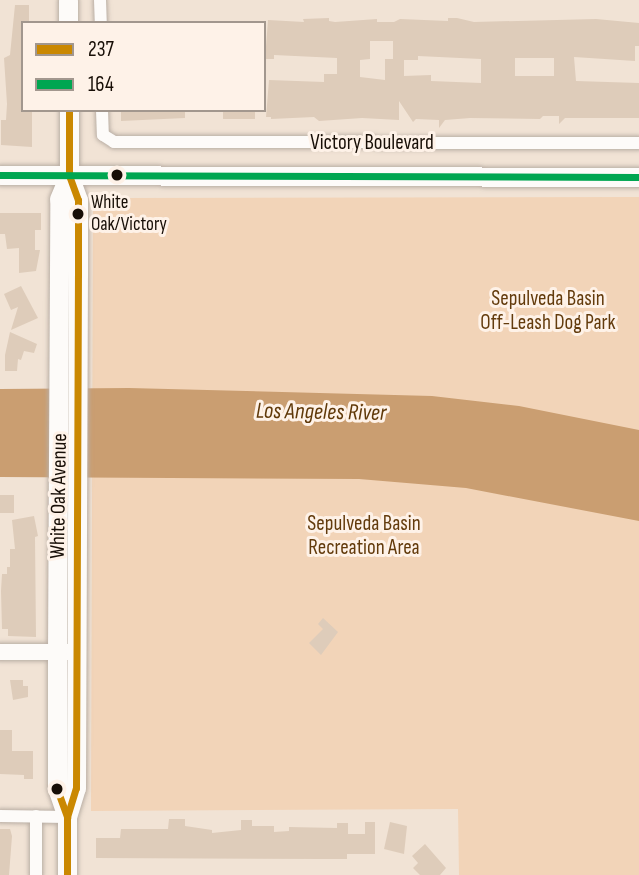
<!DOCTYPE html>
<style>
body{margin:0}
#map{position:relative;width:639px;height:875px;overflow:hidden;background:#f1e3d5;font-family:"Sofia Sans Condensed",sans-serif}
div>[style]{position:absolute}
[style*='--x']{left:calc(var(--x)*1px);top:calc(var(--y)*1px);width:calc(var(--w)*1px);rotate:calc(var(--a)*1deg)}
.green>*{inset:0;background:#f2d4b8}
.water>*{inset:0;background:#ca9e71}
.building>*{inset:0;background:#deccba;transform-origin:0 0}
.roads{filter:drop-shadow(0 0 2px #b9aea4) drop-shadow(0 0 2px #b9aea4)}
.minor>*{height:12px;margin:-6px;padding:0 6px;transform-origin:6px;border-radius:6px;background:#fdfbf9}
.tertiary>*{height:16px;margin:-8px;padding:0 8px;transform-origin:8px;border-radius:8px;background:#fdfbf9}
.primary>*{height:19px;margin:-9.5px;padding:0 9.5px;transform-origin:9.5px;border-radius:9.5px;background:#fdfbf9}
.bus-1>*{height:7px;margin:-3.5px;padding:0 3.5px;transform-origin:3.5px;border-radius:3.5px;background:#ca8801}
.bus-2>*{height:7px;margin:-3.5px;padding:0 3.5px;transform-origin:3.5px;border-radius:3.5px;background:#00a651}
.dots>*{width:19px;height:19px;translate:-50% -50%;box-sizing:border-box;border:4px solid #fef2e8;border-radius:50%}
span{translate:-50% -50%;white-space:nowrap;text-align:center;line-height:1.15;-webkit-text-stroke:6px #fef2e8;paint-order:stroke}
.bus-label{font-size:19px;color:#170e06}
.left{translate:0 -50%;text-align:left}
.street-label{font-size:21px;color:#170e06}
.park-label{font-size:21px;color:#633b0c}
.water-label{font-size:23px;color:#603909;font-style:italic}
.legend{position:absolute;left:21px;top:21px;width:245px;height:91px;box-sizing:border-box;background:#fef2e8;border:2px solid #a2978e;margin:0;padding:9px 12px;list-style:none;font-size:21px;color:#170e06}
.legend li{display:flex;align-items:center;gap:14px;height:35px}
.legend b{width:35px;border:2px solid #a2978e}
</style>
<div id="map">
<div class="green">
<i style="clip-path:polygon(639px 197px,639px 875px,459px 875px,458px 809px,91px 811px,93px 207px,98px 203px,119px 202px,120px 198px)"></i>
</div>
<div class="water">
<i style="clip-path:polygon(129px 388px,432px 396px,519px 406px,639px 430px,639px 521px,466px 488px,359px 479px,0 477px,0 389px)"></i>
</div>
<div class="building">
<i style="clip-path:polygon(15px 5px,29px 5px,29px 23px,23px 23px,23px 110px,32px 110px,32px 147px,1px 145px,1px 120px,6px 120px,7px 104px,4px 58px,10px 55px)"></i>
<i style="clip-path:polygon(evenodd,329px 18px,329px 21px,335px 22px,377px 19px,377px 22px,394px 22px,400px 19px,448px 21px,448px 18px,457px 18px,474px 22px,596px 19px,639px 23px,639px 46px,635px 46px,635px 61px,574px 57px,576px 81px,639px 83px,639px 118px,565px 118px,559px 124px,559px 116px,543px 116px,540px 119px,470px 118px,445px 120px,439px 128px,439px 120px,416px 119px,413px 122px,399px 101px,399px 120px,362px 118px,319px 121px,314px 117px,271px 119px,271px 117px,266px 117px,269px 80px,324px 82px,324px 74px,337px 74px,337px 58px,274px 55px,274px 59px,265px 59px,268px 20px,304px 22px,303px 19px,329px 18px,370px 41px,393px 41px,393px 59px,385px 59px,385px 80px,360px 77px,360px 60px,370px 59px,370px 41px,329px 18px,418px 56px,481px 59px,481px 83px,431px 81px,431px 75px,404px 76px,404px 60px,418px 60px,418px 56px,329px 18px,515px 58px,554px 58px,554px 76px,515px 76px,515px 58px)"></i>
<i style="clip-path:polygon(121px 110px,185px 110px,185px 118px,121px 121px)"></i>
<i style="left:223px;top:110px;width:32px;height:9px"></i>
<i style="clip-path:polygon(0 213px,41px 213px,41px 230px,35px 230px,35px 250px,40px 250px,36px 271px,19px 273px,19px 248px,7px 249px,5px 234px,0 234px)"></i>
<i style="clip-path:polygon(21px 286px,38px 318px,11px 330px,18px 307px,11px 310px,4px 294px)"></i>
<i style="clip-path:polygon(10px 332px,37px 344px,34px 353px,24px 351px,21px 360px,18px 359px,17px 371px,5px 371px,5px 355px)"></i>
<i style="left:0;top:495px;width:14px;height:18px"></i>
<i style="clip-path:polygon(34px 516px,38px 536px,35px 537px,36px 637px,8px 636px,8px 629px,2px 629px,1px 591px,2px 574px,7px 574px,7px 567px,10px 567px,10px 549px,15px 549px,12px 520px)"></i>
<i style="clip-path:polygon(323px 618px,338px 632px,321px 655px,309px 643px,323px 629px,318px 624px)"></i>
<i style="clip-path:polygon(10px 680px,23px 680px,23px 686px,28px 686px,28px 697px,13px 700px)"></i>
<i style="clip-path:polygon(0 730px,12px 730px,12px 751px,33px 751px,33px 779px,24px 779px,24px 775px,0 774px)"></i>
<i style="clip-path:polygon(169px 819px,185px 819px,185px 826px,212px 830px,212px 833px,241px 830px,241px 820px,252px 820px,252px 826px,274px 826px,274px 832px,289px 831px,289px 827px,337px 828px,337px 823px,348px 823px,348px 834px,365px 834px,365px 822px,375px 822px,375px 854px,347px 854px,347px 859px,323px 859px,96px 858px,96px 838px,120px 838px,121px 829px,168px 829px)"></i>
<i style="clip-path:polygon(390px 822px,407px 826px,404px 854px,384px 849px)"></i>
<i style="clip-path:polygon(0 829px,10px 829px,12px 836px,9px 875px,0 875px)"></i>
<i style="clip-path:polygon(425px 844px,446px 868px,440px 875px,420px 875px,413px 868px,418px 863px,412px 856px)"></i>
</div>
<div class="roads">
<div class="minor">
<i style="--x:100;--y:0;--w:23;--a:88"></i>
<i style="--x:102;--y:110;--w:25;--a:88"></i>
<i style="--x:103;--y:135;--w:13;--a:32"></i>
<i style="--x:114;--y:142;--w:525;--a:0.11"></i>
<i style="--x:0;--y:816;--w:67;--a:0.9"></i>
<i style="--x:36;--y:875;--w:59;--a:-90"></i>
</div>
<div class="tertiary">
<i style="--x:0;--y:652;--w:68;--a:0"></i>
</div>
<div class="primary">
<i style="--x:68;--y:0;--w:23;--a:90"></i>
<i style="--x:0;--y:175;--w:639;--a:0.18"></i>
<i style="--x:67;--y:817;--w:30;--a:-73"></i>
<i style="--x:76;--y:788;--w:513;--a:-89.78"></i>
<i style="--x:78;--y:275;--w:75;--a:-90"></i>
<i style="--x:78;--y:200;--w:27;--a:-110"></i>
<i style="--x:69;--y:175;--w:65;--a:-90"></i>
<i style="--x:67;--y:875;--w:58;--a:-90"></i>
<i style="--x:67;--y:817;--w:31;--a:-109"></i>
<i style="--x:57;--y:788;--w:136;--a:-90"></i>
<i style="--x:57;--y:652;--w:453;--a:-89.7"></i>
<i style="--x:59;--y:199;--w:26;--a:-67"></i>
</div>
</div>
<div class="bus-1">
<i style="--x:57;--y:789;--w:30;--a:70"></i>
<i style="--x:67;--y:817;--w:58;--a:90"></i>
<i style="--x:67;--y:817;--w:30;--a:-73"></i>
<i style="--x:76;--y:788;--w:513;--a:-89.78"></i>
<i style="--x:78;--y:275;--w:75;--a:-90"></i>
<i style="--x:78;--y:200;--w:27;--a:-110"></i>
<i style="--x:69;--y:175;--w:65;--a:-90"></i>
</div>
<div class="bus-2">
<i style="--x:0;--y:175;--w:639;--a:0.18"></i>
</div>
<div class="dots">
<i style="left:117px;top:175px;background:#170e06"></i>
<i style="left:78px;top:214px;background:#170e06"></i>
<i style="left:57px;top:789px;background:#170e06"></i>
</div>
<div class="bus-label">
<span class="left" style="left:91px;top:214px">White<br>Oak/Victory</span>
</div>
<div class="street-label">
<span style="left:372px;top:143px">Victory Boulevard</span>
<span style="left:59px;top:496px;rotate:-89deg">White Oak Avenue</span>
</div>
<div class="park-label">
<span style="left:548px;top:311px">Sepulveda Basin<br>Off-Leash Dog Park</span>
<span style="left:364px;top:536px">Sepulveda Basin<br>Recreation Area</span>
</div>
<div class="water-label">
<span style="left:321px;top:412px;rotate:1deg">Los Angeles River</span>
</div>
<ul class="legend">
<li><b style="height:9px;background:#ca8801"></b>237</li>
<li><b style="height:9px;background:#00a651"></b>164</li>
</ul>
</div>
